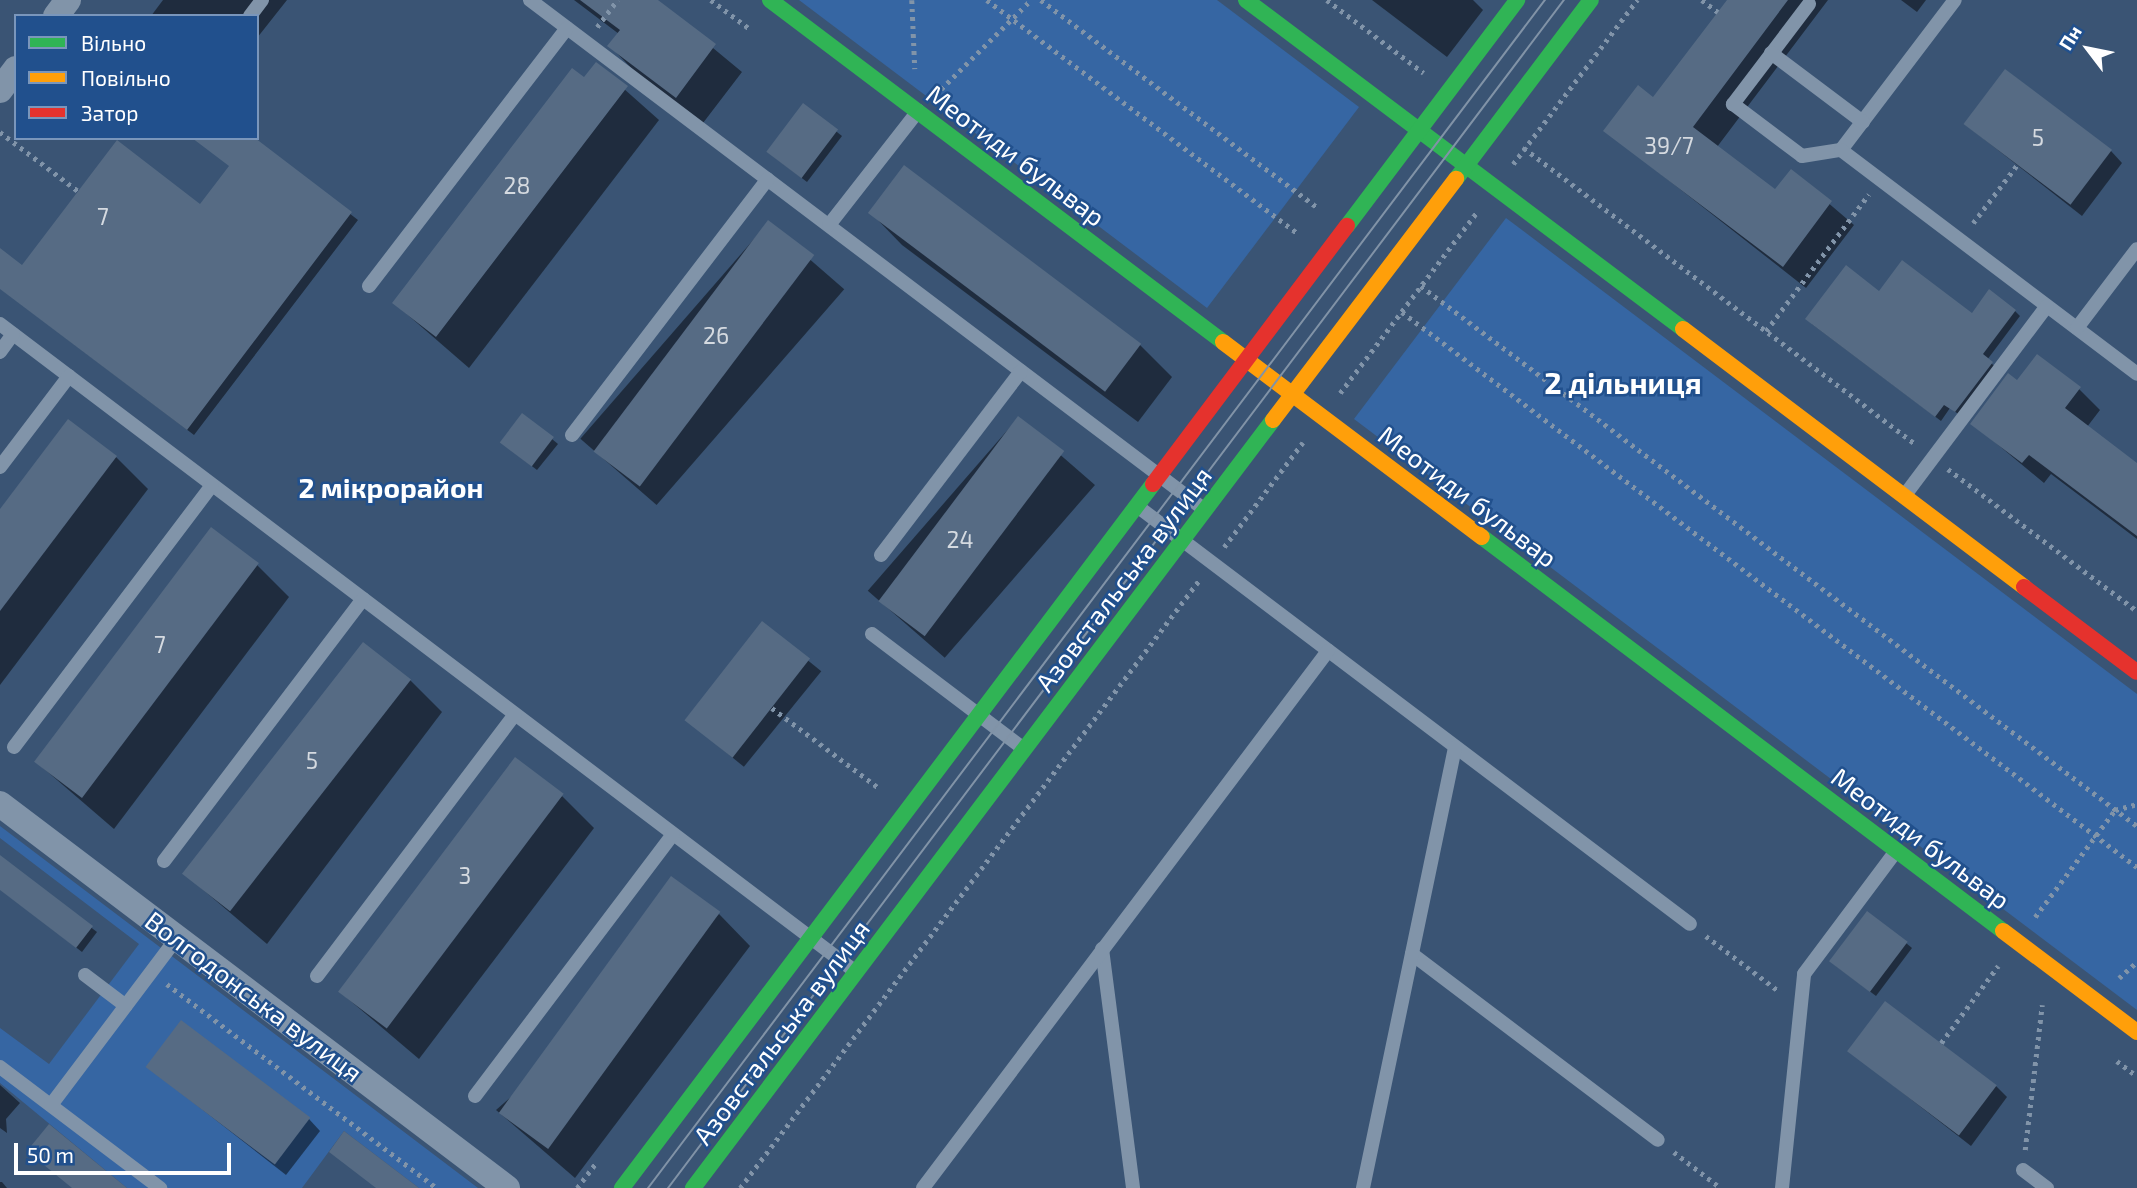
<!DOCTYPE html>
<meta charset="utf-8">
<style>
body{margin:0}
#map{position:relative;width:2137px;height:1188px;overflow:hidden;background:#3a5474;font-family:"Exo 2",sans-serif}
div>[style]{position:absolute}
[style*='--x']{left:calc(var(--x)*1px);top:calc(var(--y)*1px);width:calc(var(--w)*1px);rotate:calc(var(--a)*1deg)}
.green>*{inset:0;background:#3666a3}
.shadow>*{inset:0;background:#0007;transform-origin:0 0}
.building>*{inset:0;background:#566b84;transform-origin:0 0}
.path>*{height:4.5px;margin-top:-2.25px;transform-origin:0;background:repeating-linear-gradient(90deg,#8194a9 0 3.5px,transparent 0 8.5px)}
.lane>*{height:14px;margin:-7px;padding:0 7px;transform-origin:7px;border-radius:7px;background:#8194a9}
.street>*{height:26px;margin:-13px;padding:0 13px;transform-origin:13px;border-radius:13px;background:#8194a9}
.fast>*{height:16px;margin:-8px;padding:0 8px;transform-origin:8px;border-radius:8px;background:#30b455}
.slow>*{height:16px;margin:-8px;padding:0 8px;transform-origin:8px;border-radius:8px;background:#ff9f0a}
.jam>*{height:16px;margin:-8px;padding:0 8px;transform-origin:8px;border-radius:8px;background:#e5322d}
.tram>*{height:2px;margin:-1px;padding:0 1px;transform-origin:1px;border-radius:1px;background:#8193a7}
span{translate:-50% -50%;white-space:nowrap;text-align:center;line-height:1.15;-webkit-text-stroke:5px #21508d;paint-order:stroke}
.number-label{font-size:23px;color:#d5dae0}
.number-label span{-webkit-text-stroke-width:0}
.street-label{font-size:26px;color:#fff}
.neighbourhood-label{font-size:28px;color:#fff;font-weight:700}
.quarter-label{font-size:30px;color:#fff;font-weight:700}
.legend{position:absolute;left:14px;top:14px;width:245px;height:126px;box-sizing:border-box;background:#21508d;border:2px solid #7a96bb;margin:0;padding:9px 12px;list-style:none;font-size:21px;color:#fff}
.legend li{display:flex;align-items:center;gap:14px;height:35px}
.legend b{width:35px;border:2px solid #7a96bb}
.north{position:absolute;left:2053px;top:14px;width:70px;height:70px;-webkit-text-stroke:5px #21508d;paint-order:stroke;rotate:302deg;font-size:19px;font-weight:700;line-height:28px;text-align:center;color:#fff}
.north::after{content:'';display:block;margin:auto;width:24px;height:32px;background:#fff;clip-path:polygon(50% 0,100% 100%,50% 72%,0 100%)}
.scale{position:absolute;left:14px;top:1143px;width:217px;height:32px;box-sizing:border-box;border:4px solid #fff;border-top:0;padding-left:9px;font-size:21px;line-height:24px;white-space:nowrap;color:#fff;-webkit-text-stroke:5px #21508d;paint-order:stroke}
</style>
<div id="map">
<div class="green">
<i style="clip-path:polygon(799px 0,1217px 0,1359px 107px,1207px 308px)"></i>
<i style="clip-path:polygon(1506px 218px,2137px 694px,2137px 1010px,1354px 419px)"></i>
<i style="clip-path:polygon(0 826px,478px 1188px,419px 1188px,344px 1131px,302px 1188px,127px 1188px,0 1083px,0 1028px,49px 1064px,139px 944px,0 838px)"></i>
</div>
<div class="shadow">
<i style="clip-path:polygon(163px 0,287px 0,257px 38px,257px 16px,151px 16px)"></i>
<i style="clip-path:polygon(574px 0,655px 0,742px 72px,703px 123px,636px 73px,610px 46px,619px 34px)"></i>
<i style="clip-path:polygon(1372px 0,1473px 0,1483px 10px,1447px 57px)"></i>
<i style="clip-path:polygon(1729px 0,1828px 0,1717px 147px,1776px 192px,1791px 171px,1854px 225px,1806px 288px,1606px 131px,1654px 100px)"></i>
<i style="clip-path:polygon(1901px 0,1926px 0,1917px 12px)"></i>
<i style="clip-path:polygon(596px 64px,659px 120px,469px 368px,394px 303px)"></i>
<i style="clip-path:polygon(804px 106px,842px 136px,807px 182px,774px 157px)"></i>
<i style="clip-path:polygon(1966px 125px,2111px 151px,2122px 163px,2082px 216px)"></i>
<i style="clip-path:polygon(252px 138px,358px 220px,194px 435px,0 288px,0 250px,22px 267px,201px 206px)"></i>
<i style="clip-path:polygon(871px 213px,1140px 345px,1172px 377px,1138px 422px,902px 245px)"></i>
<i style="left:768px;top:223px;width:101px;height:286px;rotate:41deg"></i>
<i style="clip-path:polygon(2015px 311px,2020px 316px,1987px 360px,1997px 368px,1961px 416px,1950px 408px,1941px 421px,1812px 324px)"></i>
<i style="clip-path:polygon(2018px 383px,2079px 389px,2100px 410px,2087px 427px,2137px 465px,2137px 539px,2051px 474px,2044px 483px,1973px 424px)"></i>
<i style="left:1018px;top:418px;width:102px;height:229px;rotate:41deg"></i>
<i style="clip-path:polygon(552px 439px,558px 444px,537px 470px,507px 447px)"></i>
<i style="clip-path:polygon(116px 457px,148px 489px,0 685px,0 512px)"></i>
<i style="clip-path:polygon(257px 565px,289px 597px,114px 829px,35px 761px)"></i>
<i style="left:763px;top:624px;width:75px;height:123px;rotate:39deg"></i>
<i style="clip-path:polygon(410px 680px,442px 712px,267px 944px,188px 877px)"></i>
<i style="clip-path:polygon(562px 796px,594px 828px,419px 1059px,340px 992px)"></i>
<i style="clip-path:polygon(0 858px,97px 932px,82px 952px,0 889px)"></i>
<i style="clip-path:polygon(719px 914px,750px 946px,575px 1178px,496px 1110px)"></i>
<i style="clip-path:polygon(1906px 943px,1912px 948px,1876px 996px,1836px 966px)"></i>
<i style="clip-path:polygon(1849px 1051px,1996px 1086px,2007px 1097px,1971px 1146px)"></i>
<i style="clip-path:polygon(148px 1067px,309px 1119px,320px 1131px,286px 1175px)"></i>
<i style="clip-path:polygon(0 1085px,20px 1103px,6px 1119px,7px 1133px,0 1128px)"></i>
<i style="clip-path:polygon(0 1182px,2px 1182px,7px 1188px,0 1188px)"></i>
</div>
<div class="building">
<i style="clip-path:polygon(580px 0,658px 0,716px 44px,676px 98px,607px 46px,620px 30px)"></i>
<i style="clip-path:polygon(1727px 0,1788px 0,1693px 127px,1775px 189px,1791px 169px,1832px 201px,1783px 267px,1603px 131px,1638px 85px,1653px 97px)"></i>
<i style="clip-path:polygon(596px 62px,628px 86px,436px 337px,392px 303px,572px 68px,584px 77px)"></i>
<i style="left:2005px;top:69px;width:134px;height:69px;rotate:37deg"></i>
<i style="left:803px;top:103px;width:44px;height:61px;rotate:37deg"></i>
<i style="clip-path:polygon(192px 138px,255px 138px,352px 212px,187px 430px,0 289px,0 248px,22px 265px,117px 140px,200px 204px,229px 166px)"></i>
<i style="left:904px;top:165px;width:297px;height:60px;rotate:37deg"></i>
<i style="left:768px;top:220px;width:58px;height:290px;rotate:37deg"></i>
<i style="clip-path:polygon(1902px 260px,1972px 313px,1989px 289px,2016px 310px,1983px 354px,1993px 362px,1955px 412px,1944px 405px,1935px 417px,1805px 319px,1846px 265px,1879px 291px)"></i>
<i style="clip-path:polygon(2037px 354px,2081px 387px,2065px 408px,2137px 463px,2137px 536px,2029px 455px,2022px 463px,1970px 424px,2008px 373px,2017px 380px)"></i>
<i style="left:522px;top:413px;width:40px;height:37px;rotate:37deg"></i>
<i style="left:1018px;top:416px;width:58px;height:232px;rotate:37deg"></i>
<i style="clip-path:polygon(68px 419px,117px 456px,0 611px,0 509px)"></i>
<i style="left:211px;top:527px;width:60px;height:294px;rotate:37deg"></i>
<i style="left:762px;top:621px;width:61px;height:126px;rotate:38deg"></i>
<i style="left:363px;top:642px;width:61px;height:294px;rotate:38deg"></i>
<i style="left:515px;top:757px;width:61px;height:294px;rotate:37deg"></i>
<i style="clip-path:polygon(0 855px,93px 926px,76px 948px,0 890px)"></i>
<i style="left:671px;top:876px;width:61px;height:293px;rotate:36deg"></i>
<i style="left:1867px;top:911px;width:51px;height:63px;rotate:37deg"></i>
<i style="left:1885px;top:1001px;width:140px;height:63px;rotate:37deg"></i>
<i style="left:181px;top:1020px;width:162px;height:59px;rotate:37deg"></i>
<i style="clip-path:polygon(49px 1124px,127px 1188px,72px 1188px,27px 1151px)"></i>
<i style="clip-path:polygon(344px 1131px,419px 1188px,376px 1188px,329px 1152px)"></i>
</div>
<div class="path">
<i style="--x:711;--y:0;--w:49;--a:36.6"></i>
<i style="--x:912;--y:0;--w:69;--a:87.5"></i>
<i style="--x:987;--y:0;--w:388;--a:36.9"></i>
<i style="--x:1041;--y:0;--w:345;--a:36.9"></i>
<i style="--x:1327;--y:0;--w:121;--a:37"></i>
<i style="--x:1702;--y:0;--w:20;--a:37"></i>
<i style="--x:597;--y:27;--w:34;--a:-53"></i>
<i style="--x:941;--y:89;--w:127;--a:-44.7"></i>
<i style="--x:0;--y:132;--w:98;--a:37.1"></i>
<i style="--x:1524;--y:148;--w:492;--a:37.1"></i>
<i style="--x:1513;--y:164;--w:206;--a:-52.9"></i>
<i style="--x:1973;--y:223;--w:73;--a:-52.8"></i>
<i style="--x:1421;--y:286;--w:897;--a:37.02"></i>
<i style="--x:1402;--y:312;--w:921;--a:37.06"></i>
<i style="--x:1766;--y:331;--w:171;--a:-53.1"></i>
<i style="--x:1340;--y:393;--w:226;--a:-52.9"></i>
<i style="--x:1948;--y:469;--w:236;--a:36.9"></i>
<i style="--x:1224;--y:547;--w:131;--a:-53"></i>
<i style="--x:772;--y:708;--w:134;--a:36.8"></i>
<i style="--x:2035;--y:917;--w:134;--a:-53.2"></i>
<i style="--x:2115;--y:810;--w:23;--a:-15"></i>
<i style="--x:1706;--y:936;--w:93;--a:37.1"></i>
<i style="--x:2119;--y:978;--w:24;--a:-42"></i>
<i style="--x:167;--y:984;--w:338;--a:37.1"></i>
<i style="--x:1941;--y:1043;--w:96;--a:-53.5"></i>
<i style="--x:2117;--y:1061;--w:25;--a:37"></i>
<i style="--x:2025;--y:1150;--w:146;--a:-83.3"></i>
<i style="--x:1674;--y:1152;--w:59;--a:37.5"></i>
<i style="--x:577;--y:1188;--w:31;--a:-53"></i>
<i style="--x:740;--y:1188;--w:763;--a:-52.93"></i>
</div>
<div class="lane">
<i style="--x:530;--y:0;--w:846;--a:37.07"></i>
<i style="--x:1809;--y:4;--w:126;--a:127.2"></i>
<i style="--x:1733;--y:104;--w:86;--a:37"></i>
<i style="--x:1802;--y:156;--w:39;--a:-9"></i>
<i style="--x:1841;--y:150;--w:188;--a:-52.8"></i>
<i style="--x:250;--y:16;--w:20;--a:-53"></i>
<i style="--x:1771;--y:53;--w:115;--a:36.9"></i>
<i style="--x:1841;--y:150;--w:371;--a:37.1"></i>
<i style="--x:829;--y:225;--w:145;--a:-52"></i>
<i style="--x:369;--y:286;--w:325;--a:-52.5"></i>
<i style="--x:0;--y:324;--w:1074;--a:37.13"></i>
<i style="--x:2077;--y:328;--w:99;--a:-52.8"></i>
<i style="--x:0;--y:352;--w:22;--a:-54"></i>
<i style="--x:572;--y:435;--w:322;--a:-52.6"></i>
<i style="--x:0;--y:467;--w:114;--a:-52.8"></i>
<i style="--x:1905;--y:495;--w:236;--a:-53.1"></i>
<i style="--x:1137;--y:506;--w:693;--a:37.08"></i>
<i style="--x:881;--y:555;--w:231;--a:-52.7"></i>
<i style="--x:872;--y:634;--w:191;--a:37.1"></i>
<i style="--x:14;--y:747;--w:328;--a:-52.9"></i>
<i style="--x:164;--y:861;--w:329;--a:-52.8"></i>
<i style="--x:1102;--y:949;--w:241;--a:82.6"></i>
<i style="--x:1412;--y:954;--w:308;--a:37.1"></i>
<i style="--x:85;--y:975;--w:51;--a:37.1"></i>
<i style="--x:317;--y:976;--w:328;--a:-52.9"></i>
<i style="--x:0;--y:1067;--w:201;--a:37.1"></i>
<i style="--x:475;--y:1096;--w:328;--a:-52.9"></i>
<i style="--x:51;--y:1105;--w:209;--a:-53"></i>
<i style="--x:2023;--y:1170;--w:30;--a:37"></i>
<i style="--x:923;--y:1188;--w:673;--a:-52.98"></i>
<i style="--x:1363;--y:1188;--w:450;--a:-78.2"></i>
<i style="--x:1782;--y:1188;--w:215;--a:-84.1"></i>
<i style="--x:1804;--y:974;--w:154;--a:-53.2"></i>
</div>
<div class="street">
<i style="--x:56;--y:16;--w:20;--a:-53"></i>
<i style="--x:0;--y:90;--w:26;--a:-53"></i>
<i style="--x:0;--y:804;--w:636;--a:37.14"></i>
</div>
<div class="fast">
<i style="--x:770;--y:0;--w:568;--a:37.05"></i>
<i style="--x:1246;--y:0;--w:547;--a:36.97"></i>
<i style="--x:1456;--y:179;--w:224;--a:-53"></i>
<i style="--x:1347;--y:226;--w:283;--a:-53"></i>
<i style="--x:1482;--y:537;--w:653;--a:37.1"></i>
<i style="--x:622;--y:1188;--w:882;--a:-52.97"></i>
<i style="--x:693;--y:1188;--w:962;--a:-52.94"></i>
</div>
<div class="slow">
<i style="--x:1683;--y:329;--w:428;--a:37.1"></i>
<i style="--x:1223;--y:342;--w:324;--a:37"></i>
<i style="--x:1273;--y:420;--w:303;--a:-52.8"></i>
<i style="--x:2003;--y:931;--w:168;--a:37"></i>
</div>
<div class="jam">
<i style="--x:1153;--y:484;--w:323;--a:-53.1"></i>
<i style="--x:2024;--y:587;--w:141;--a:37"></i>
</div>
<div class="tram">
<i style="--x:648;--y:1188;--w:1489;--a:-52.95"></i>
<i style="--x:668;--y:1188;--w:1488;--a:-52.98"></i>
</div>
<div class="number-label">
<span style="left:2038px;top:137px">5</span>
<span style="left:1669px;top:145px">39/7</span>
<span style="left:517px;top:185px">28</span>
<span style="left:103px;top:216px">7</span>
<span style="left:716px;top:335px">26</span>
<span style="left:960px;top:539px">24</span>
<span style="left:160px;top:644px">7</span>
<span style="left:312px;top:760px">5</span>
<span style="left:465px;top:875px">3</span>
</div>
<div class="street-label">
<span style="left:1016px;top:155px;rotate:37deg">Меотиди бульвар</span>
<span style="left:1468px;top:496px;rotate:37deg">Меотиди бульвар</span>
<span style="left:1123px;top:579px;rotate:-53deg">Азовстальська вулиця</span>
<span style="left:1921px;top:838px;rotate:37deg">Меотиди бульвар</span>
<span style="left:254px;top:996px;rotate:37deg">Волгодонська вулиця</span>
<span style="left:781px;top:1032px;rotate:-53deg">Азовстальська вулиця</span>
</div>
<div class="neighbourhood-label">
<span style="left:391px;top:487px">2 мікрорайон</span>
</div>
<div class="quarter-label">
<span style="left:1623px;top:382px">2 дільниця</span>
</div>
<ul class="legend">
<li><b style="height:9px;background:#30b455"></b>Вільно</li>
<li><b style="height:9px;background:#ff9f0a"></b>Повільно</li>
<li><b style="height:9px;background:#e5322d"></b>Затор</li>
</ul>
<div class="north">Пн</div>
<div class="scale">50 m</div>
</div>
